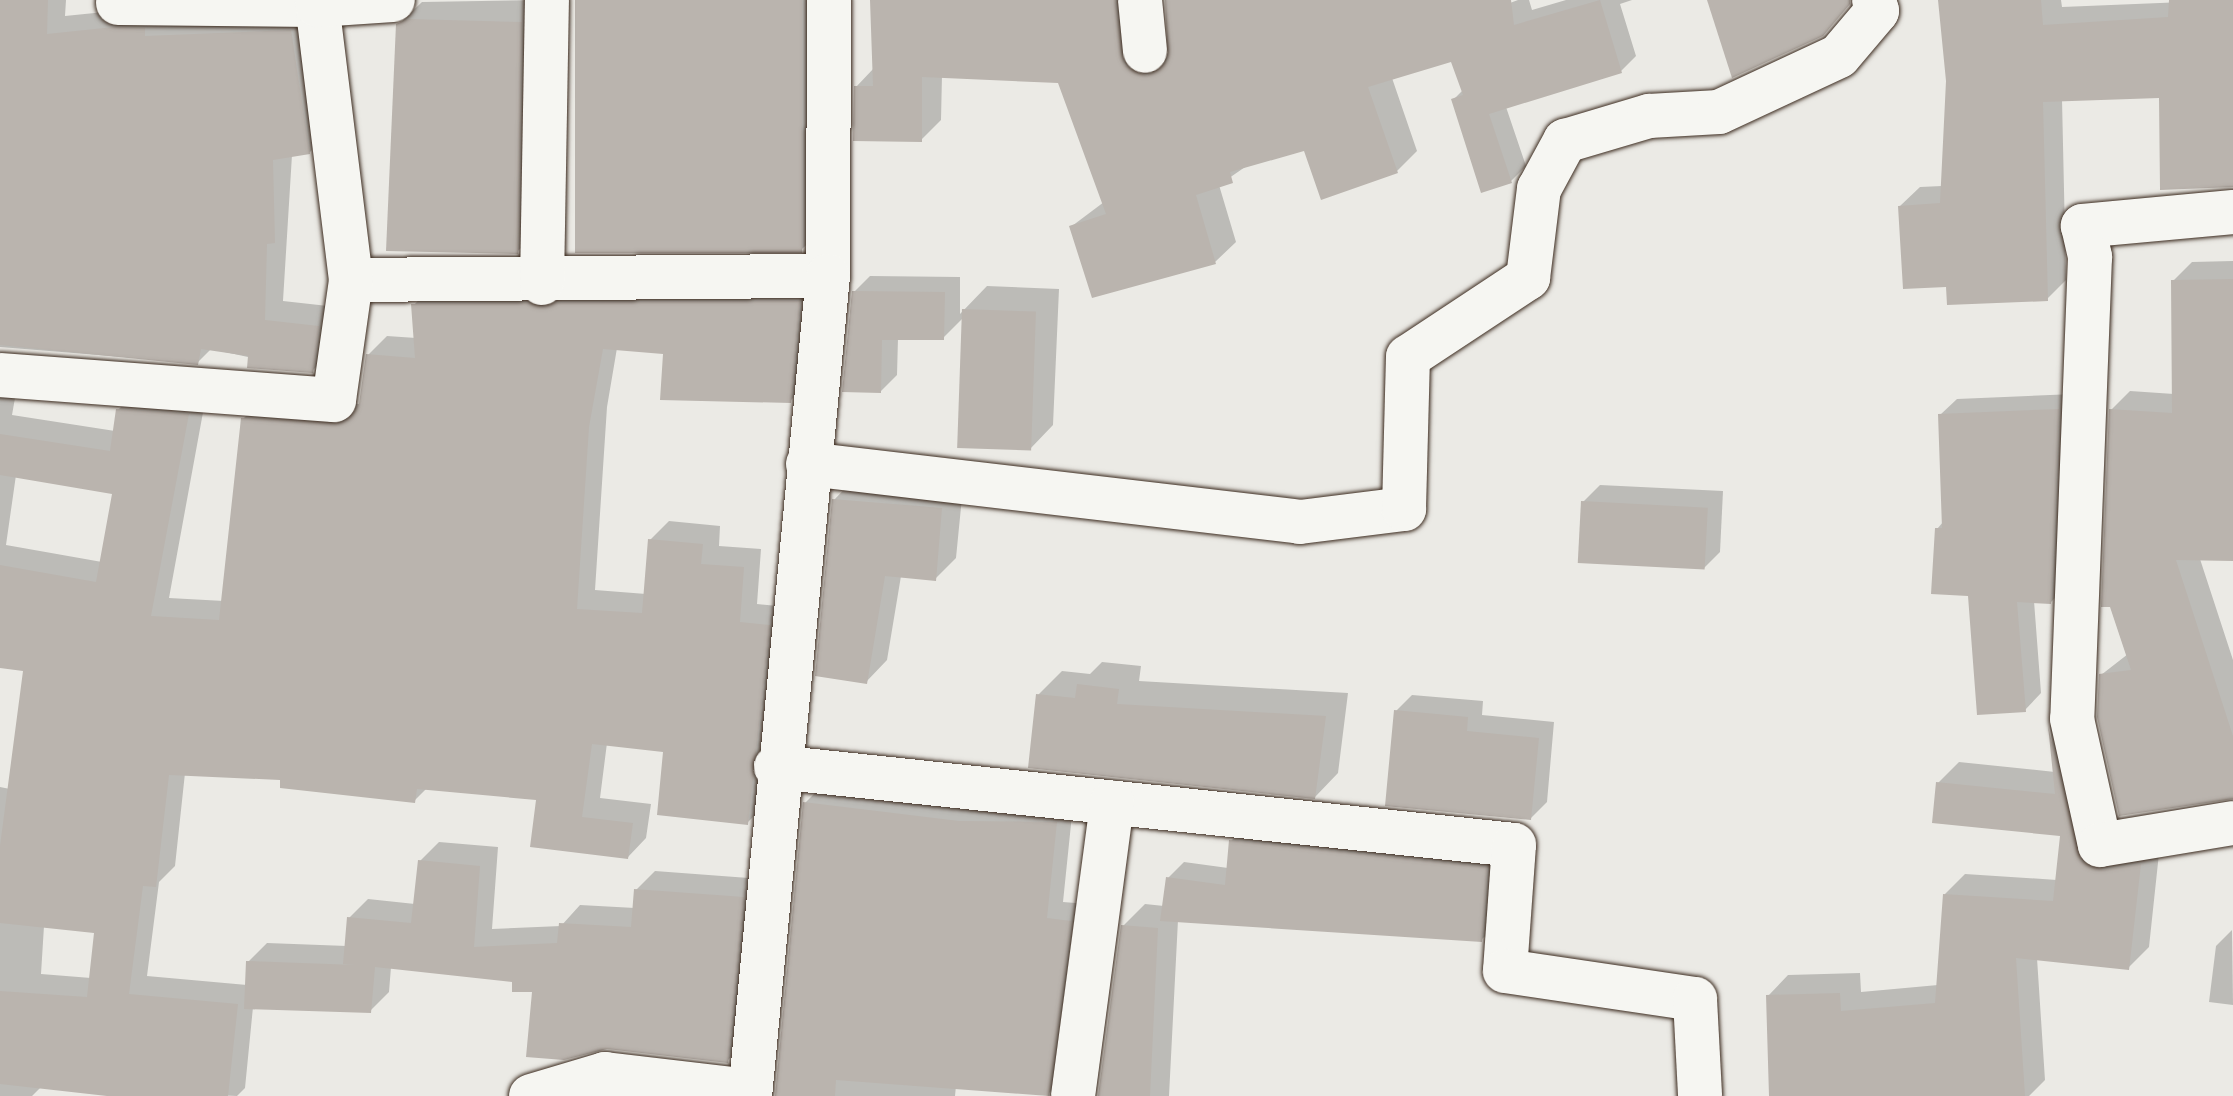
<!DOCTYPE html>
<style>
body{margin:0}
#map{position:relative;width:2233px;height:1096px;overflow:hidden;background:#ebeae5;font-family:Mali,sans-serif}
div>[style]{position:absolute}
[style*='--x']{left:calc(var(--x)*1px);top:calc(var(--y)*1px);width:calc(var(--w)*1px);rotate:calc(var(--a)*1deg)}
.shadow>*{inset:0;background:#0003}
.building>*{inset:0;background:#bab4ae;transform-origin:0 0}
.roads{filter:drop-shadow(0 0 2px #3b2a1e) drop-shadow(0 0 2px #3b2a1e)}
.minor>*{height:44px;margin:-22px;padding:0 22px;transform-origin:22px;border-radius:22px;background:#f6f6f2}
span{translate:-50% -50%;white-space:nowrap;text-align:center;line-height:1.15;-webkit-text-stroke:7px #f6f6f2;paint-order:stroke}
</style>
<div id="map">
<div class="shadow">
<i style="clip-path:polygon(0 0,66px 0,65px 16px,134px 9px,310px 12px,328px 134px,309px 153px,292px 155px,283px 301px,337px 307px,331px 352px,312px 371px,211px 349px,197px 363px,0 347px)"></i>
<i style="clip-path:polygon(544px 0,540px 228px,517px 252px,398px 25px,422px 2px)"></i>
<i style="clip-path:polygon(580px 0,822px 0,823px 229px,802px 249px)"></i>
<i style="clip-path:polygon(872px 0,1138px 0,1154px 54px,1170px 53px,1167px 0,1443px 0,1459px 22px,1518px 0,1529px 0,1532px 10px,1566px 0,1632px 0,1620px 4px,1636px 56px,1621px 71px,1506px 107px,1526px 166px,1511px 181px,1483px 190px,1453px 100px,1463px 90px,1449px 52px,1392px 78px,1417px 151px,1397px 171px,1305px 149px,1248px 165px,1219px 185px,1236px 242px,1215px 262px,1072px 226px,1104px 202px,1059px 81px,942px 75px,941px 120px,921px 140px,856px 87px,874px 68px)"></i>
<i style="clip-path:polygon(1940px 0,2061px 0,2062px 7px,2233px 0,2233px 187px,2161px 96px,2062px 99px,2066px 280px,2047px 299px,1948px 285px,1900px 206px,1920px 187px,1942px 186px,1948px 81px)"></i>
<i style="clip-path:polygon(2233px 261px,2233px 559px,2200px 559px,2233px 660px,2233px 798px,2101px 675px,2128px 654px,2111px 410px,2130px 391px,2174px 394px,2173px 281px,2192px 262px)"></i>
<i style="clip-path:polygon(870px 276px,960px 277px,960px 314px,987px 286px,1059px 289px,1053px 425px,1030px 449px,963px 318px,943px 338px,898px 338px,897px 375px,881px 391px,854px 292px)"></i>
<i style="clip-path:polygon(evenodd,818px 283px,809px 382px,790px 401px,666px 352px,617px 348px,607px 407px,595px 590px,646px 594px,650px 540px,669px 521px,720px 526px,719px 546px,761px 549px,757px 604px,788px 607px,766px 804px,747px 823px,666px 750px,607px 743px,600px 798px,651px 804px,646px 838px,628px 857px,538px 798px,427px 788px,414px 801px,282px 778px,185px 773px,175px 866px,159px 882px,147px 976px,247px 985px,248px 962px,267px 943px,347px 946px,349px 918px,368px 899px,415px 904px,420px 861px,439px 842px,498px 847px,492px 929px,561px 926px,580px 905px,635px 908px,636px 890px,655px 871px,762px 879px,746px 1042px,727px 1061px,514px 980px,391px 967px,389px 992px,370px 1011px,253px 1007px,245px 1088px,237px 1096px,41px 1087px,32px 1096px,0 1096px,0 787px,10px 789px,26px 669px,0 666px,0 368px,18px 381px,12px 415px,115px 431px,118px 410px,137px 391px,206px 396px,169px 598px,224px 601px,243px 419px,262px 400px,361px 404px,368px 355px,387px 336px,416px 338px,414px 305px,432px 286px,818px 283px,16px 475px,114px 493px,102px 562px,6px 545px,16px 475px,818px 283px,44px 926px,96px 931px,91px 978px,41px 974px,44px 926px)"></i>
<i style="clip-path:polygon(2074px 394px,2067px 586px,2051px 602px,2034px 601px,2041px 693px,2025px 710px,1937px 529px,1944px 521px,1940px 415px,1957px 399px)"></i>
<i style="clip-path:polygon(855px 478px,963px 487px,956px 558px,935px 579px,901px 576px,887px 660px,866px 682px,834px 500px)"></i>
<i style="clip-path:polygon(1600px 485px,1723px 491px,1720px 552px,1704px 568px,1583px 502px)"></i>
<i style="clip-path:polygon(1102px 662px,1141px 666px,1139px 681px,1348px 693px,1338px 773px,1315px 797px,1038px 695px,1062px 671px,1090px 674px)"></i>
<i style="clip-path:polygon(1412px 695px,1483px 701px,1482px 715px,1554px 722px,1547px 802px,1531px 818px,1396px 711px)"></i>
<i style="clip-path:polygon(2068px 708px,2101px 841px,2160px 844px,2149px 947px,2128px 968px,2037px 958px,2045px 1080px,2029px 1096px,1771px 1096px,1768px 996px,1788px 975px,1860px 973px,1861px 992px,1938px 985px,1945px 894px,1965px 874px,2057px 880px,2063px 834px,1938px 783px,1959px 762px,2055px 772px,2050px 726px)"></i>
<i style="clip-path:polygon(822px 786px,1073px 805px,1063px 902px,1088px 904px,1065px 1077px,1048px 1094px,956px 1086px,955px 1096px,777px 1096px,805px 803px)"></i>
<i style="clip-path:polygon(1247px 825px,1503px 852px,1498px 924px,1481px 940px,1178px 920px,1169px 1096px,1100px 1096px,1123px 926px,1145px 904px,1164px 906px,1168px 878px,1184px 862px,1228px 868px,1231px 841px)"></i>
<i style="clip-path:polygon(2232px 930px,2233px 1005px,2209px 1002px,2216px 946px)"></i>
</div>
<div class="building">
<i style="clip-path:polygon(0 0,48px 0,47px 34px,114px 27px,145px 28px,145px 36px,291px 30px,310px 154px,273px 160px,275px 243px,267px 244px,265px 320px,319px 326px,313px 373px,247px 368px,248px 356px,201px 349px,198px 365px,0 345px)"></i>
<i style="left:575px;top:0;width:227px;height:253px"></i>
<i style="clip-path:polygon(870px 0,1115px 0,1124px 65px,1147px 76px,1168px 61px,1165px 0,1511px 0,1514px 25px,1600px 0,1622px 73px,1489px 114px,1512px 183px,1481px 193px,1451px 99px,1463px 95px,1451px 62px,1368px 87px,1398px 173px,1321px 200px,1304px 151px,1230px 172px,1233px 183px,1196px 195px,1216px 264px,1092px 298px,1069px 226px,1106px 214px,1058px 83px,922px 77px,922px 142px,853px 141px,854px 86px,873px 86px)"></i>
<i style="clip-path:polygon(1707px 0,1850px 0,1850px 4px,1823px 36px,1732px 78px)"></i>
<i style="clip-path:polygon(1938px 0,2041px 0,2043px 25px,2168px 17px,2169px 0,2233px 0,2233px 187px,2160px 190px,2159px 98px,2043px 102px,2048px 301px,1947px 305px,1946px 287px,1903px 289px,1898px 206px,1940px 203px,1946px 81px)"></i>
<i style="clip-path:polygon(409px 19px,522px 22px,518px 254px,386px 251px,396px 24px)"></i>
<i style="clip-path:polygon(2233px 279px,2233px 561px,2176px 560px,2233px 736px,2233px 799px,2119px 816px,2097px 717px,2099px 674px,2131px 670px,2110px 607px,2101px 607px,2109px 409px,2172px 413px,2171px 280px)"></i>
<i style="clip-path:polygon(852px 291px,945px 292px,944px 340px,882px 340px,881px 393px,842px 392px)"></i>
<i style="clip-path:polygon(800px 301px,791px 403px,660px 400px,663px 354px,603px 349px,589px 427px,577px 609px,642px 613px,648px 539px,703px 544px,701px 564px,744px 567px,740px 622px,770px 625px,748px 825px,657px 815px,663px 752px,592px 744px,582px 817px,633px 823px,628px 859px,530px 847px,536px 800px,417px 789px,415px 803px,280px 788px,280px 780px,169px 775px,156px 887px,143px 886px,129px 994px,238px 1004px,228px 1096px,107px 1096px,0 1084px,0 991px,87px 997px,94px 933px,0 923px,0 846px,23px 671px,0 668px,0 565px,96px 582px,112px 494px,0 475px,0 434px,110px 451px,116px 409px,189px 414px,151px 616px,219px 620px,241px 418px,345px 422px,359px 404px,366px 354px,415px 358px,411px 304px)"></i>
<i style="left:962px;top:309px;width:74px;height:139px;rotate:2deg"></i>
<i style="clip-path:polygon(2059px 409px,2051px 604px,2017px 602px,2026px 712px,1977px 715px,1968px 596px,1931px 594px,1935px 528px,1942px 528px,1938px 414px)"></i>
<i style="clip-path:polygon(832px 499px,942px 508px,936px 581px,885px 576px,867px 684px,815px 676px)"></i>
<i style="left:1581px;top:501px;width:127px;height:62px;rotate:3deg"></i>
<i style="clip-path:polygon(1077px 684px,1119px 689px,1117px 704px,1326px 716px,1315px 799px,1028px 768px,1036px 694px,1075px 698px)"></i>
<i style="clip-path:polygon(1394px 710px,1468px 717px,1467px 731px,1539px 738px,1531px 820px,1385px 806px)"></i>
<i style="clip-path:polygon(2048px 726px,2081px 861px,2103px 870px,2141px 864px,2129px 970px,2016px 958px,2025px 1096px,1769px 1096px,1766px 995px,1840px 993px,1841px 1011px,1935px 1003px,1943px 894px,2053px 901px,2060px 836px,1932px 823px,1936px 782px,2055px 794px)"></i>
<i style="clip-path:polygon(803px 802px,959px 821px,1057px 822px,1047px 918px,1071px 921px,1049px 1096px,836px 1080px,835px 1096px,775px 1096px)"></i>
<i style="clip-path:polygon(1229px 840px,1487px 867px,1482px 942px,1160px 921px,1166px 877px,1225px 885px)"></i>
<i style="clip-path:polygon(418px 860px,480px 866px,474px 947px,557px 943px,559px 923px,631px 927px,634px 889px,744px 897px,728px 1063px,607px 1049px,564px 1060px,526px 1057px,532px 992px,512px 992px,512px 982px,375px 967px,371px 1013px,244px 1009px,246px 961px,356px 965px,343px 964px,347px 917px,411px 923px)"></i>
<i style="clip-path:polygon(1121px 925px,1158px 928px,1150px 1096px,1098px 1096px)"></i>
</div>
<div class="roads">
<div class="minor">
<i style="--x:1140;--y:0;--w:51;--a:84.4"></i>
<i style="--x:118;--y:3;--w:199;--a:0.6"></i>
<i style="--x:2233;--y:212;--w:151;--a:174.7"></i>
<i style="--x:2083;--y:226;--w:32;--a:77"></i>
<i style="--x:2090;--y:257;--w:462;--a:92.2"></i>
<i style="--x:2072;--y:719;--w:129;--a:77.5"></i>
<i style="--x:2100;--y:845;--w:135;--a:-9.4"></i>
<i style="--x:351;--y:280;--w:477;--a:-0.5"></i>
<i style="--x:828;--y:276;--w:276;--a:-89.8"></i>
<i style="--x:542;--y:283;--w:283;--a:-89"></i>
<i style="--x:0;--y:375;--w:335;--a:4.3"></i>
<i style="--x:334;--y:400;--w:121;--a:-81.9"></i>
<i style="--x:351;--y:280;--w:277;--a:-97"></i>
<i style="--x:317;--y:5;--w:76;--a:-3.8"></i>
<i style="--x:808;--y:464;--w:495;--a:6.7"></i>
<i style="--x:1300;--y:522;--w:105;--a:-7.1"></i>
<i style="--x:1404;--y:509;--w:152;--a:-88.5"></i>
<i style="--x:1408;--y:357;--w:144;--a:-33.4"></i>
<i style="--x:1528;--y:278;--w:90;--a:-83"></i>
<i style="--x:1539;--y:189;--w:55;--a:-61.6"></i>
<i style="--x:1565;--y:141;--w:88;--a:-16.6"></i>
<i style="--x:1649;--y:116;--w:70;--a:-3.3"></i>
<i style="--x:1719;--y:112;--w:132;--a:-25"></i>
<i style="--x:1839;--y:56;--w:59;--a:-49.8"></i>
<i style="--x:1877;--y:11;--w:11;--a:-105"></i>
<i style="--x:776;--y:767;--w:742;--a:6.03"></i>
<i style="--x:1514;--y:845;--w:126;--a:94.1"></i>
<i style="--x:1505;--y:971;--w:192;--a:8.4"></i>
<i style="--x:1695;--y:999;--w:97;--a:87"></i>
<i style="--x:531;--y:1096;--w:77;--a:-16.6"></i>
<i style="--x:605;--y:1074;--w:146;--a:6.7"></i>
<i style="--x:750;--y:1096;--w:824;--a:-84.57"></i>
<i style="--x:1073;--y:1096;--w:296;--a:-82.4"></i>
</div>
</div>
</div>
